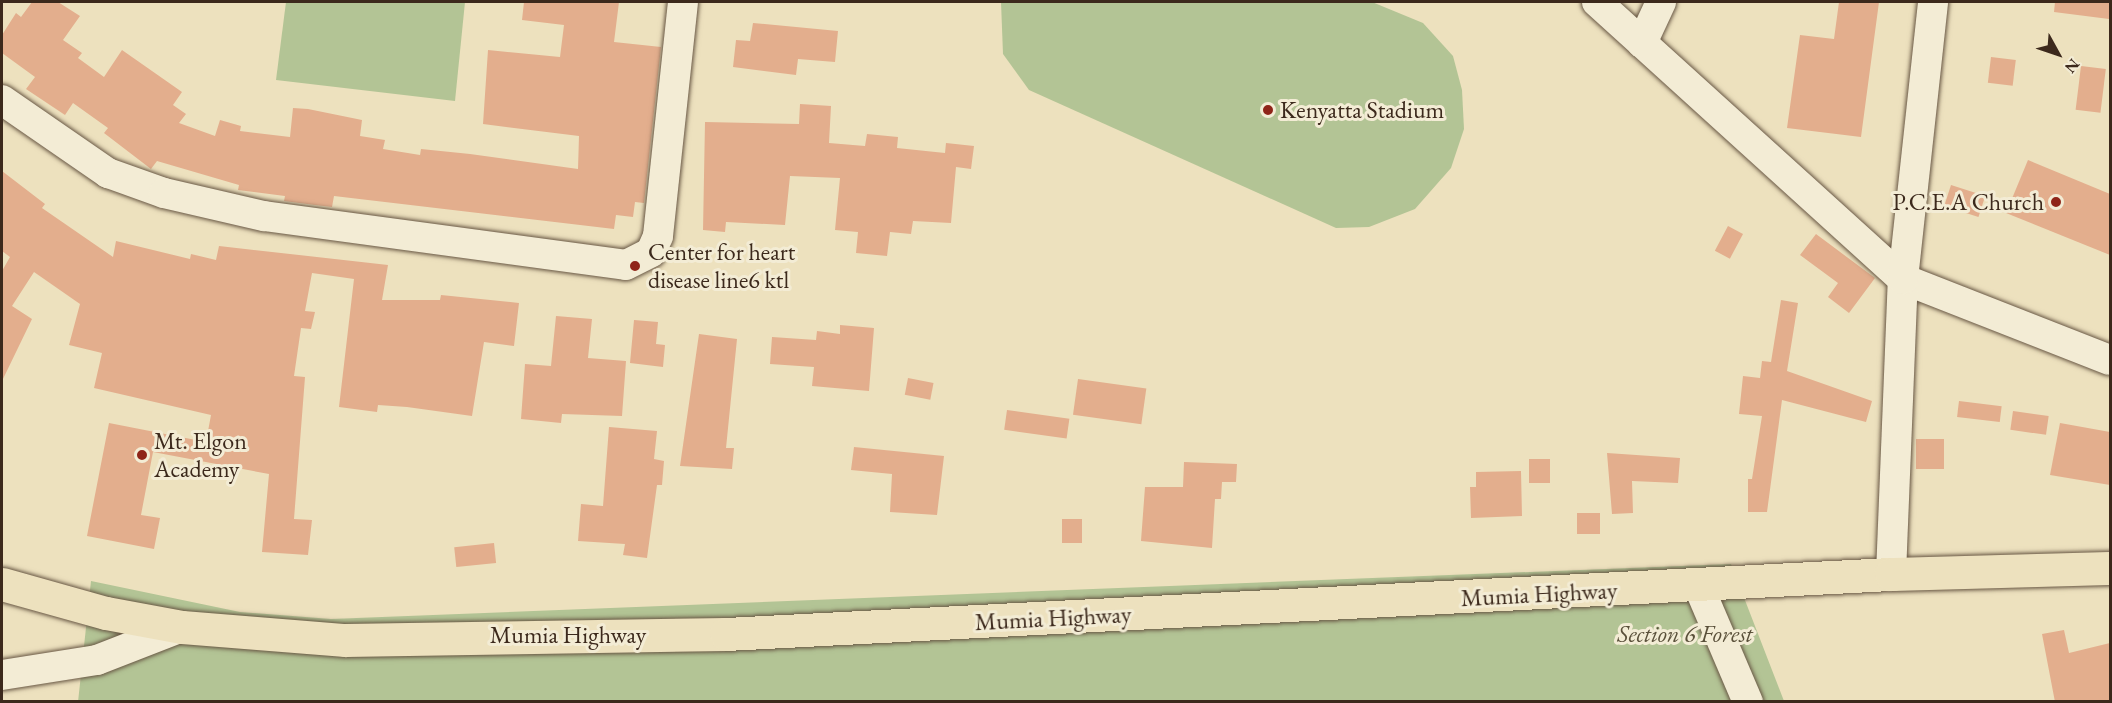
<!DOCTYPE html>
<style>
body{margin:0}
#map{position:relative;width:2112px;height:703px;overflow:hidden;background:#ede1be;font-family:"EB Garamond",serif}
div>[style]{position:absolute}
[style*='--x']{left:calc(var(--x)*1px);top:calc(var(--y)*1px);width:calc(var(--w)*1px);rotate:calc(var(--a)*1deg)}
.green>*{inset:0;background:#b3c495}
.building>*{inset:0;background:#e3ae8d;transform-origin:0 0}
.roads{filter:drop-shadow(0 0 2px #685744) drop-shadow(0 0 2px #685744)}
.minor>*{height:30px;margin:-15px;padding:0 15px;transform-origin:15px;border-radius:15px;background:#f3ecd5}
.highway>*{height:33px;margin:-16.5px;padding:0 16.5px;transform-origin:16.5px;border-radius:16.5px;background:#ede1be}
.dots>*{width:16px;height:16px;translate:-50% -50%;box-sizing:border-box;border:3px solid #f3ecd5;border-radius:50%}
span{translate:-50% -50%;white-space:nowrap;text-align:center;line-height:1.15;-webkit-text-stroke:6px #f3ecd5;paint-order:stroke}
.poi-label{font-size:24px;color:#3c291c}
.left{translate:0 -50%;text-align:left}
.right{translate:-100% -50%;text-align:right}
.street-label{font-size:24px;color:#3c291c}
.park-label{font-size:24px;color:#5a503a;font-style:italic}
.frame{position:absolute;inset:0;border:3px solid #3c291c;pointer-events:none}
.north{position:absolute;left:2028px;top:24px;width:60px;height:60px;-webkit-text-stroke:4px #f3ecd5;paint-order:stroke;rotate:130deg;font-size:16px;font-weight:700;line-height:24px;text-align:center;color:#3c291c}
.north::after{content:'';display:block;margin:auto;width:21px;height:27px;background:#3c291c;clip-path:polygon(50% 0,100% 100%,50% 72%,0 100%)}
</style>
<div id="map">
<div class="green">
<i style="clip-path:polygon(286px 2px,465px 2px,455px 101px,276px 80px)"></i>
<i style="clip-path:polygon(1001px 2px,1372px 2px,1423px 23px,1453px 56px,1462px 90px,1464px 129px,1451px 168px,1415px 209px,1369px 227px,1336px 228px,1029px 90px,1003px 54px)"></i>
<i style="clip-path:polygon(1731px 564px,1784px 701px,78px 702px,91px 581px,240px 612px,331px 619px)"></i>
</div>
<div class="building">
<i style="clip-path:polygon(32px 2px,58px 2px,80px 16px,63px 40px,82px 53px,78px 58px,104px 77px,122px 50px,182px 92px,173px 105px,186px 114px,179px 123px,215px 136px,220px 120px,241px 126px,240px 131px,290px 137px,293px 108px,308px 109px,362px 120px,360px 136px,385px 140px,383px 149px,420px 155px,421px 149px,470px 154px,578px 169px,579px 136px,483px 124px,488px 50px,560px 57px,564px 25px,522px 20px,524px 2px,619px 2px,614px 42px,661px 47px,644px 203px,635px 202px,633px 217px,616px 215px,614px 229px,334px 196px,332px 207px,315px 205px,284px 201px,285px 196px,238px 190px,239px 185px,157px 161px,151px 169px,104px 133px,108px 128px,73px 103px,65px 115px,26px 89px,35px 77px,2px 53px,2px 35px,16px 13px,21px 17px)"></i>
<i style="clip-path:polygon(1839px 2px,1879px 2px,1861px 137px,1787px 128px,1800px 35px,1834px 39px)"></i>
<i style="clip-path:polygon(2055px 2px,2110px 2px,2109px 19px,2054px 12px)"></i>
<i style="clip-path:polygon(753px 23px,838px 31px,835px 62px,798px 59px,796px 75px,733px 67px,736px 40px,750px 41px)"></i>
<i style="left:1991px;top:57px;width:25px;height:26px;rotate:7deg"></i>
<i style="left:2081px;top:66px;width:25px;height:44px;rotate:7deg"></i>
<i style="clip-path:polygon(800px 104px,831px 106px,829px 143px,865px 146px,867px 134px,898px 137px,897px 148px,945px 153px,946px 143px,974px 146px,971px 169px,956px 167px,951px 223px,913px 221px,911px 234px,890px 232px,887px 256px,856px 253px,858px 232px,835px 230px,840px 178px,790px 176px,785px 225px,726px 222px,725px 232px,703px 230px,705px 122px,799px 124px)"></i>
<i style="clip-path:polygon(2028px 160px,2110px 194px,2110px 255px,2006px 213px)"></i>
<i style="clip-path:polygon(2px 171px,45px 204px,42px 208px,113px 257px,116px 241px,190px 259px,191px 254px,216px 260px,219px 246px,388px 265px,382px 300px,440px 300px,441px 295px,519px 303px,514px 346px,484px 342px,472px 416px,407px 407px,378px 405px,377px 412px,339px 407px,354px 279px,312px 273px,305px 311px,315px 312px,311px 329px,301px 328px,294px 376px,305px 377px,294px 519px,312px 520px,308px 555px,262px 552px,269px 474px,153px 452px,141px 515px,160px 518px,154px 549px,87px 536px,109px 423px,206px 442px,211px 415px,94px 388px,102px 353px,69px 345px,80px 304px,34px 272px,12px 306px,32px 319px,2px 381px,2px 271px,10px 257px,2px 251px)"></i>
<i style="left:1951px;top:185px;width:36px;height:22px;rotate:18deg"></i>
<i style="left:1728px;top:226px;width:17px;height:28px;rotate:28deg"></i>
<i style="clip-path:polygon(1816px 234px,1875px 278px,1849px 313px,1828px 297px,1838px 283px,1800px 255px)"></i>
<i style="clip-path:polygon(1781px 300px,1798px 303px,1787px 371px,1872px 401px,1866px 422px,1782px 400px,1767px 512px,1748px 512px,1748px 479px,1752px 479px,1762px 416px,1739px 414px,1743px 376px,1760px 378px,1762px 361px,1771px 362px)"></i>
<i style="clip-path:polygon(556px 316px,592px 319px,588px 358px,626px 361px,622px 416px,562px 414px,561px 423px,521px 419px,525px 364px,551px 366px)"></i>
<i style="clip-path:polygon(634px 320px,658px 322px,656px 344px,665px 345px,663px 367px,630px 363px)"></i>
<i style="clip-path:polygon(840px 325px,874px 328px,869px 391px,812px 386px,814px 367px,770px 364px,772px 337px,816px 340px,817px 331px,840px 334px)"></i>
<i style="clip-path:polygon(699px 334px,737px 339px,726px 448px,734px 448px,732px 469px,680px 466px)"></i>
<i style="left:908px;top:378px;width:26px;height:17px;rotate:11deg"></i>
<i style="left:1078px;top:379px;width:69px;height:36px;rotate:8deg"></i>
<i style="left:1959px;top:401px;width:43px;height:16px;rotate:7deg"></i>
<i style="left:1007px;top:410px;width:63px;height:20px;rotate:8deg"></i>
<i style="left:2013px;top:411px;width:36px;height:19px;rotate:8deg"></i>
<i style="clip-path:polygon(2060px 423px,2110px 432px,2110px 485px,2050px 475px)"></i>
<i style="clip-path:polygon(609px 427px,657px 431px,654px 459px,664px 461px,662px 485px,657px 485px,647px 558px,623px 555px,625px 544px,578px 541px,581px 504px,603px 506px)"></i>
<i style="left:1916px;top:439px;width:28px;height:30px"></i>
<i style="clip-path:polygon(854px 447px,944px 456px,937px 515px,890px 512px,892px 474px,851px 470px)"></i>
<i style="clip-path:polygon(1607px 453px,1680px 458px,1678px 483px,1632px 481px,1633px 513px,1612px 514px)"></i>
<i style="left:1529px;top:459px;width:21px;height:24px"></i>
<i style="clip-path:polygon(1184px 462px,1237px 464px,1236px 482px,1222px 482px,1221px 499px,1215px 499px,1212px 548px,1141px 541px,1145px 487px,1183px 487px)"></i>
<i style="clip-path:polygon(1521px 471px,1522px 516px,1471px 518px,1470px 487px,1476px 487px,1476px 472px)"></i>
<i style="left:1577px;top:513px;width:23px;height:21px"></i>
<i style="left:1062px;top:519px;width:20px;height:24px"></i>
<i style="left:494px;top:543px;width:20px;height:40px;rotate:84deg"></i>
<i style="clip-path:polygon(2064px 630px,2069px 653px,2110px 643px,2110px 702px,2055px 702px,2042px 634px)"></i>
</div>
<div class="roads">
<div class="minor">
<i style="--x:1597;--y:2;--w:413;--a:42.2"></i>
<i style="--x:1903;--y:279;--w:222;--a:21.4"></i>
<i style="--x:1642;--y:43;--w:45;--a:-65.1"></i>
<i style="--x:2;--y:100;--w:129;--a:34.6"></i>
<i style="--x:108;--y:173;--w:59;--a:19.7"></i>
<i style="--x:164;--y:193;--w:103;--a:13"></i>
<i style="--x:264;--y:216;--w:365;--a:7.7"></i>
<i style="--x:626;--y:265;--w:28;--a:-27"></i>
<i style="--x:651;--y:252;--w:17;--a:-66"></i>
<i style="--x:658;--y:236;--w:235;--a:-83.9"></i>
<i style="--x:1891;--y:574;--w:295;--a:-87.7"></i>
<i style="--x:1903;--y:279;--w:279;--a:-83.8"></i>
<i style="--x:1698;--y:585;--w:127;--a:66.9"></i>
<i style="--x:2;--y:675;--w:96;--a:-9"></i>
<i style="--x:97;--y:660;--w:91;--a:-21.2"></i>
</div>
<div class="highway">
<i style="--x:2;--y:584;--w:108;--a:15.6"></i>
<i style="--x:106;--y:613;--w:77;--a:10.4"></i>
<i style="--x:182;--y:627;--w:164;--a:4.6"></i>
<i style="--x:345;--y:640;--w:381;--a:-0.9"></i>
<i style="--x:726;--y:634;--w:1167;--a:-2.95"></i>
<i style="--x:1891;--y:574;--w:219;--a:-1.6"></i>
</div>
</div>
<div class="dots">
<i style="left:1268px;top:110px;background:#8f2418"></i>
<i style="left:2056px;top:202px;background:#8f2418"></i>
<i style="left:635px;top:266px;background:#8f2418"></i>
<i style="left:142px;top:455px;background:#8f2418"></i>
</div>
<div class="poi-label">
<span class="left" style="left:1280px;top:110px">Kenyatta Stadium</span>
<span class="right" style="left:2044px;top:202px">P.C.E.A Church</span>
<span class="left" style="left:648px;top:266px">Center for heart<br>disease line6 ktl</span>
<span class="left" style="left:154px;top:455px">Mt. Elgon<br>Academy</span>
</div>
<div class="street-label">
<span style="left:1539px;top:594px;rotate:-3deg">Mumia Highway</span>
<span style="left:1053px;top:618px;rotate:-3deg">Mumia Highway</span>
<span style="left:568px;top:635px">Mumia Highway</span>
</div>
<div class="park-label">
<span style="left:1685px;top:634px">Section 6 Forest</span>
</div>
<div class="frame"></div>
<div class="north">N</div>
</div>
